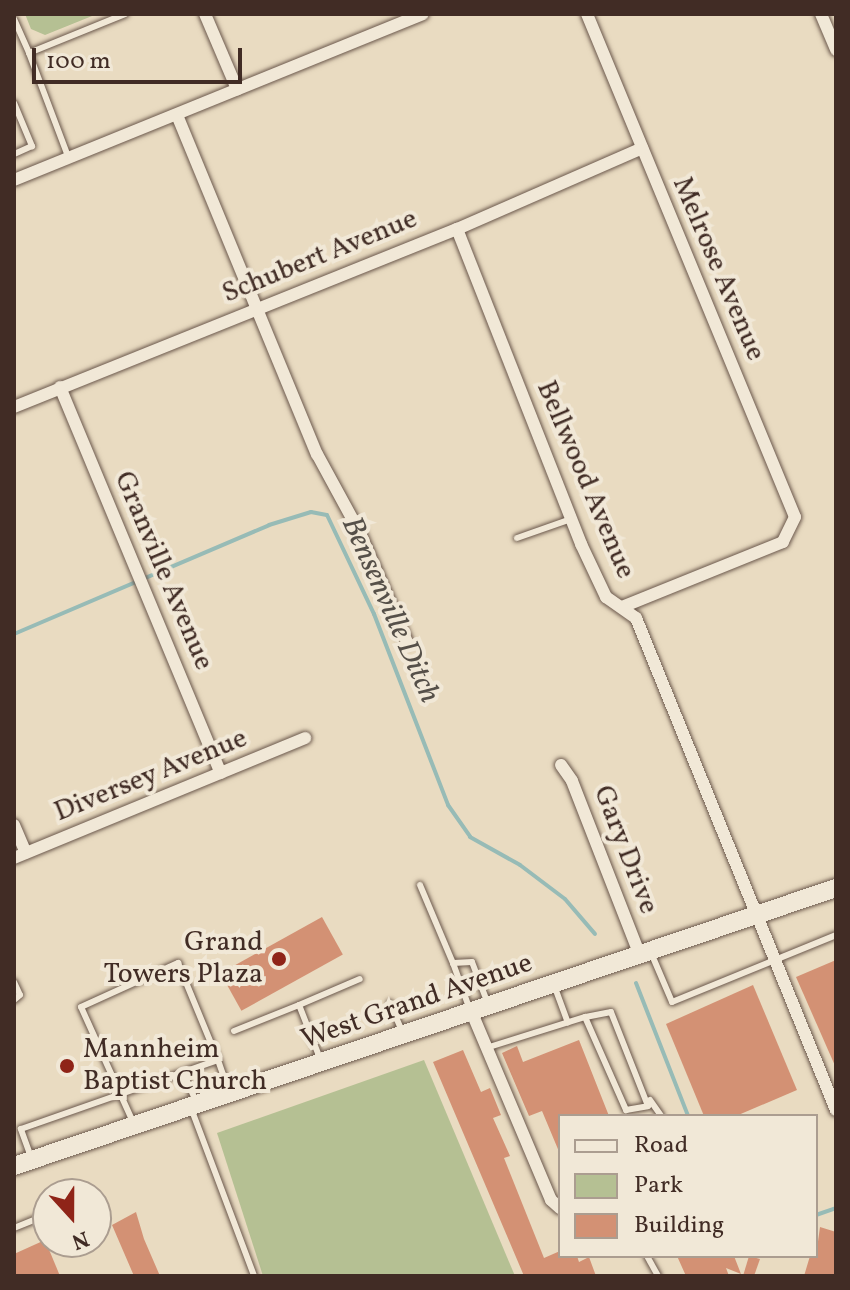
<!DOCTYPE html>
<style>
body{margin:0}
#map{position:relative;width:850px;height:1290px;overflow:hidden;background:#e9dbc1;font-family:Vollkorn,serif}
div>[style]{position:absolute}
[style*='--x']{left:calc(var(--x)*1px);top:calc(var(--y)*1px);width:calc(var(--w)*1px);rotate:calc(var(--a)*1deg)}
.green>*{inset:0;background:#b5c093}
.stream>*{height:4px;margin:-2px;padding:0 2px;transform-origin:2px;border-radius:2px;background:#97bbb6}
.building>*{inset:0;background:#d39174;transform-origin:0 0}
.roads{filter:drop-shadow(0 0 2px #6b584c) drop-shadow(0 0 2px #6b584c)}
.lane>*{height:6px;margin:-3px;padding:0 3px;transform-origin:3px;border-radius:3px;background:#f1e8d7}
.street>*{height:12px;margin:-6px;padding:0 6px;transform-origin:6px;border-radius:6px;background:#f1e8d7}
.secondary>*{height:18px;margin:-9px;padding:0 9px;transform-origin:9px;border-radius:9px;background:#f1e8d7}
.dots>*{width:22px;height:22px;translate:-50% -50%;box-sizing:border-box;border:4px solid #f1e8d7;border-radius:50%}
span{translate:-50% -50%;white-space:nowrap;text-align:center;line-height:1.15;-webkit-text-stroke:8px #f1e8d7;paint-order:stroke}
.street-label{font-size:28px;color:#412c25}
.poi-label{font-size:28px;color:#412c25}
.right{translate:-100% -50%;text-align:right}
.left{translate:0 -50%;text-align:left}
.water-label{font-size:30px;color:#565049;font-style:italic}
.frame{position:absolute;inset:0;border:16px solid #412c25;pointer-events:none}
.legend{position:absolute;left:558px;top:1114px;width:260px;height:144px;box-sizing:border-box;background:#f1e8d7;border:2px solid #ab9d90;margin:0;padding:10px 14px;list-style:none;font-size:24px;color:#412c25}
.legend li{display:flex;align-items:center;gap:16px;height:40px}
.legend b{width:40px;border:2px solid #ab9d90}
.north{position:absolute;left:32px;top:1178px;width:80px;height:80px;box-sizing:border-box;background:#f1e8d7;border:2px solid #ab9d90;border-radius:50%;rotate:159deg;font-size:22px;font-weight:700;line-height:32px;text-align:center;color:#412c25}
.north::after{content:'';display:block;margin:auto;width:28px;height:36px;background:#8f2418;clip-path:polygon(50% 0,100% 100%,50% 72%,0 100%)}
.scale{position:absolute;left:32px;top:48px;width:210px;height:36px;box-sizing:border-box;border:4px solid #412c25;border-top:0;padding-left:10px;font-size:24px;line-height:28px;white-space:nowrap;color:#412c25;-webkit-text-stroke:6px #f1e8d7;paint-order:stroke}
</style>
<div id="map">
<div class="green">
<i style="clip-path:polygon(25px 14px,97px 14px,45px 35px,31px 29px)"></i>
<i style="clip-path:polygon(424px 1060px,515px 1276px,263px 1276px,217px 1133px)"></i>
</div>
<div class="stream">
<i style="--x:14;--y:634;--w:277;--a:-23.1"></i>
<i style="--x:269;--y:525;--w:44;--a:-17.2"></i>
<i style="--x:311;--y:512;--w:16;--a:11"></i>
<i style="--x:327;--y:515;--w:110;--a:64.6"></i>
<i style="--x:374;--y:614;--w:205;--a:68.8"></i>
<i style="--x:448;--y:805;--w:39;--a:55"></i>
<i style="--x:470;--y:837;--w:57;--a:29.2"></i>
<i style="--x:520;--y:865;--w:56;--a:37.1"></i>
<i style="--x:565;--y:899;--w:46;--a:49.4"></i>
<i style="--x:636;--y:983;--w:143;--a:68.6"></i>
<i style="--x:816;--y:1215;--w:21;--a:-19"></i>
</div>
<div class="building">
<i style="left:322px;top:917px;width:43px;height:116px;rotate:61deg"></i>
<i style="clip-path:polygon(836px 960px,836px 1068px,796px 977px)"></i>
<i style="clip-path:polygon(753px 985px,797px 1090px,736px 1116px,704px 1116px,666px 1024px)"></i>
<i style="clip-path:polygon(579px 1040px,609px 1116px,560px 1116px,560px 1154px,542px 1111px,529px 1116px,502px 1053px,517px 1046px,523px 1062px)"></i>
<i style="clip-path:polygon(463px 1050px,481px 1092px,490px 1088px,501px 1115px,493px 1118px,510px 1156px,504px 1158px,544px 1258px,560px 1251px,560px 1256px,577px 1256px,579px 1262px,589px 1257px,596px 1276px,524px 1276px,433px 1062px)"></i>
<i style="clip-path:polygon(136px 1212px,144px 1239px,160px 1276px,134px 1276px,112px 1225px)"></i>
<i style="clip-path:polygon(820px 1227px,836px 1232px,836px 1276px,804px 1276px,810px 1256px,816px 1256px)"></i>
<i style="clip-path:polygon(45px 1240px,60px 1276px,14px 1276px,14px 1254px)"></i>
<i style="clip-path:polygon(677px 1256px,734px 1256px,741px 1274px,726px 1268px,729px 1276px,686px 1276px)"></i>
<i style="clip-path:polygon(749px 1256px,760px 1259px,754px 1276px,743px 1276px)"></i>
</div>
<div class="roads">
<div class="lane">
<i style="--x:14;--y:19;--w:37;--a:66"></i>
<i style="--x:29;--y:53;--w:104;--a:-22.1"></i>
<i style="--x:29;--y:53;--w:113;--a:69.3"></i>
<i style="--x:14;--y:103;--w:47;--a:67.3"></i>
<i style="--x:32;--y:146;--w:20;--a:156"></i>
<i style="--x:517;--y:538;--w:57;--a:-19.4"></i>
<i style="--x:420;--y:885;--w:85;--a:67.1"></i>
<i style="--x:652;--y:955;--w:51;--a:66.9"></i>
<i style="--x:672;--y:1002;--w:177;--a:-22.2"></i>
<i style="--x:14;--y:982;--w:14;--a:65"></i>
<i style="--x:20;--y:995;--w:8;--a:140"></i>
<i style="--x:554;--y:985;--w:40;--a:69.8"></i>
<i style="--x:390;--y:1003;--w:33;--a:67"></i>
<i style="--x:470;--y:1010;--w:50;--a:-109.9"></i>
<i style="--x:453;--y:963;--w:19;--a:-3"></i>
<i style="--x:472;--y:962;--w:45;--a:69.1"></i>
<i style="--x:234;--y:1031;--w:70;--a:-21.8"></i>
<i style="--x:486;--y:1048;--w:104;--a:-17.4"></i>
<i style="--x:585;--y:1017;--w:102;--a:66.2"></i>
<i style="--x:626;--y:1110;--w:22;--a:-10"></i>
<i style="--x:648;--y:1106;--w:101;--a:-111.5"></i>
<i style="--x:611;--y:1012;--w:26;--a:169"></i>
<i style="--x:321;--y:1061;--w:60;--a:-111.4"></i>
<i style="--x:299;--y:1005;--w:66;--a:-23.1"></i>
<i style="--x:183;--y:1072;--w:32;--a:66"></i>
<i style="--x:650;--y:1100;--w:19;--a:55"></i>
<i style="--x:191;--y:1108;--w:179;--a:69.4"></i>
<i style="--x:133;--y:1122;--w:126;--a:-114.3"></i>
<i style="--x:81;--y:1007;--w:107;--a:-24.4"></i>
<i style="--x:178;--y:963;--w:105;--a:67.6"></i>
<i style="--x:31;--y:1157;--w:30;--a:-110"></i>
<i style="--x:21;--y:1129;--w:209;--a:-19.3"></i>
<i style="--x:218;--y:1060;--w:34;--a:71"></i>
<i style="--x:14;--y:1228;--w:37;--a:-22"></i>
<i style="--x:647;--y:1256;--w:23;--a:61"></i>
</div>
<div class="street">
<i style="--x:205;--y:14;--w:82;--a:66.9"></i>
<i style="--x:587;--y:14;--w:544;--a:67.53"></i>
<i style="--x:795;--y:517;--w:28;--a:116"></i>
<i style="--x:783;--y:542;--w:174;--a:158"></i>
<i style="--x:821;--y:14;--w:39;--a:67"></i>
<i style="--x:177;--y:115;--w:367;--a:67.6"></i>
<i style="--x:317;--y:454;--w:88;--a:61.4"></i>
<i style="--x:359;--y:531;--w:121;--a:66.6"></i>
<i style="--x:14;--y:180;--w:441;--a:-22.1"></i>
<i style="--x:457;--y:229;--w:339;--a:68.5"></i>
<i style="--x:581;--y:544;--w:59;--a:64.7"></i>
<i style="--x:606;--y:597;--w:37;--a:35"></i>
<i style="--x:636;--y:618;--w:531;--a:67.88"></i>
<i style="--x:60;--y:387;--w:418;--a:67.4"></i>
<i style="--x:14;--y:407;--w:477;--a:-21.9"></i>
<i style="--x:457;--y:229;--w:202;--a:-23.6"></i>
<i style="--x:561;--y:765;--w:19;--a:55"></i>
<i style="--x:572;--y:781;--w:187;--a:68.7"></i>
<i style="--x:14;--y:825;--w:30;--a:67"></i>
<i style="--x:14;--y:858;--w:315;--a:-22.4"></i>
<i style="--x:472;--y:1013;--w:203;--a:67.1"></i>
<i style="--x:551;--y:1200;--w:12;--a:42"></i>
</div>
<div class="secondary">
<i style="--x:14;--y:1166;--w:868;--a:-18.69"></i>
</div>
</div>
<div class="dots">
<i style="left:279px;top:959px;background:#8f2418"></i>
<i style="left:67px;top:1066px;background:#8f2418"></i>
</div>
<div class="street-label">
<span style="left:320px;top:257px;rotate:-22deg">Schubert Avenue</span>
<span style="left:718px;top:269px;rotate:67deg">Melrose Avenue</span>
<span style="left:585px;top:480px;rotate:67deg">Bellwood Avenue</span>
<span style="left:163px;top:571px;rotate:67deg">Granville Avenue</span>
<span style="left:151px;top:776px;rotate:-22deg">Diversey Avenue</span>
<span style="left:625px;top:850px;rotate:69deg">Gary Drive</span>
<span style="left:417px;top:1002px;rotate:-19deg">West Grand Avenue</span>
</div>
<div class="poi-label">
<span class="right" style="left:263px;top:959px">Grand<br>Towers Plaza</span>
<span class="left" style="left:83px;top:1066px">Mannheim<br>Baptist Church</span>
</div>
<div class="water-label">
<span style="left:390px;top:610px;rotate:66deg">Bensenville Ditch</span>
</div>
<div class="frame"></div>
<ul class="legend">
<li><b style="height:10px;background:#f1e8d7"></b>Road</li>
<li><b style="height:22px;background:#b5c093"></b>Park</li>
<li><b style="height:22px;background:#d39174"></b>Building</li>
</ul>
<div class="north">N</div>
<div class="scale">100 m</div>
</div>
